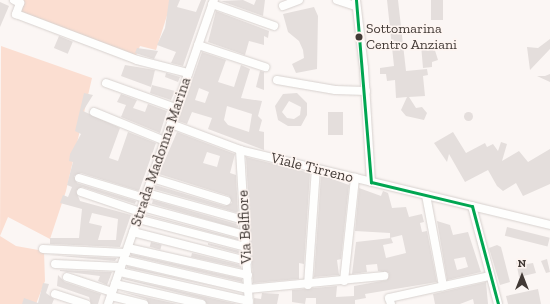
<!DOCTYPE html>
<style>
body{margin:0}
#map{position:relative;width:550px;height:304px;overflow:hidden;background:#fbf6f4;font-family:"Zilla Slab",serif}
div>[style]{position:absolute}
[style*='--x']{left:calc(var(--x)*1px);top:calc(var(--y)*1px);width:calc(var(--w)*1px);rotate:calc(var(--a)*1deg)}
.green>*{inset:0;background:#fbded1}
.building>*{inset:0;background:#e4dedc;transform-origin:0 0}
.round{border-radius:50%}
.roads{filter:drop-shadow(0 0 1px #d7d1ce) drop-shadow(0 0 1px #d7d1ce)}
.minor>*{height:8px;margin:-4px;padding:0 4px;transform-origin:4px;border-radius:4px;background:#fefefd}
.bus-1>*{height:3px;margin:-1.5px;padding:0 1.5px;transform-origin:1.5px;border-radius:1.5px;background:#00a651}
.dots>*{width:11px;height:11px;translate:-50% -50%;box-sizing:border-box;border:2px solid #fef5f1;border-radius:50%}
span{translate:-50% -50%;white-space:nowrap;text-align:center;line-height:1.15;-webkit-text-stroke:3px #fef5f1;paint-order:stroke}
.bus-label{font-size:14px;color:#423a36}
.left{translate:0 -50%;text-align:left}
.street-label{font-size:15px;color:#423a36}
.north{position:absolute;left:502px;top:256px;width:40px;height:40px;-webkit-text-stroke:3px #fef5f1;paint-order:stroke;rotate:0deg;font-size:11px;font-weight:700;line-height:16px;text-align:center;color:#423a36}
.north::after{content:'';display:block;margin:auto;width:14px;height:18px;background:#423a36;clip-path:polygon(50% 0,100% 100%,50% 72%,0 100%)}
</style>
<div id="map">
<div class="green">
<i style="clip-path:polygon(18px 0,172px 0,156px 50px,140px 46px,135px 58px,20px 11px)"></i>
<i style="clip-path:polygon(1px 46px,92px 78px,66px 191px,50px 239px,8px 217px,0 236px)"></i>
<i style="clip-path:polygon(0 236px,16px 246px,44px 251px,45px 281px,36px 304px,0 304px)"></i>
</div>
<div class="building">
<i style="clip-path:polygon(169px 0,180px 0,177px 7px,196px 12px,201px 0,206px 0,183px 66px,171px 63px,176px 52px,157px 45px,165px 28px)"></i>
<i style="clip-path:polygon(243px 0,254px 5px,256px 0,265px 0,263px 16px,221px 1px)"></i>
<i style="clip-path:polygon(387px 0,398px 0,406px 71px,427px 69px,428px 75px,423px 76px,425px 96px,409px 97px,416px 108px,422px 107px,427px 113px,424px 120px,406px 116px,401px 110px,407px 97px,396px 98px,395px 80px,387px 81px,386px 74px,380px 74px,380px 68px,394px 66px)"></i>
<i style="left:431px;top:0;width:12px;height:20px"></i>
<i style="clip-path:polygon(0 2px,9px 6px,0 27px)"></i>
<i style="clip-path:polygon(314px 7px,318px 16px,317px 69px,296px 73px,292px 64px,304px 58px,303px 50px,299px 41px,288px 32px,283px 14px)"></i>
<i style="clip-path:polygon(216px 11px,269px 31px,268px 38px,264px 36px,264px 45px,249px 41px,245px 55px,208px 42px)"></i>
<i style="left:59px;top:36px;width:15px;height:13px;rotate:23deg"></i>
<i style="clip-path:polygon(550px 39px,550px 49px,530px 70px,527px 47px,538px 48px)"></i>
<i style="clip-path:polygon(433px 44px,438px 60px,432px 62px,432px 67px,423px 68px,421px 45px)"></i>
<i style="clip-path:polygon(137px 48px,158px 51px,154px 59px,135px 53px)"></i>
<i style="clip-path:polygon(evenodd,202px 52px,226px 60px,218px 82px,234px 87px,241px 65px,250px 69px,241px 98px,262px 101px,258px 116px,262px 120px,259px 131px,264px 132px,264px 150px,208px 129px,212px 118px,192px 112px,187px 124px,178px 121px,202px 52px,199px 88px,209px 92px,205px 103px,195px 100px,199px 88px,202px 52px,227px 106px,252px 114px,249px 132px,228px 125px,224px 120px,227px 106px)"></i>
<i style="clip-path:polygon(125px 65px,155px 70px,151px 87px,121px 76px)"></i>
<i style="clip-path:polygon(260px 71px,264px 72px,264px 90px,256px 87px)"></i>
<i style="clip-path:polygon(166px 73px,180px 77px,178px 82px,165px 77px)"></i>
<i style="clip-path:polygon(550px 74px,550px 82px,537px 76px,545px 76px)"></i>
<i style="clip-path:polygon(152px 85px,175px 91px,171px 100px,150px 93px)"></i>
<i style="clip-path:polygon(evenodd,84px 93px,93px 95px,83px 111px,120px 128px,109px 158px,118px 161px,128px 132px,156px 143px,139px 191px,81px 173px,74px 176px,77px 183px,136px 201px,135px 204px,82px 187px,76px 191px,80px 201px,131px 215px,120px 247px,50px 244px,50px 238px,79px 238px,82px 209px,60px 203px,63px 195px,68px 197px,72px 187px,67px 185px,73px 162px,69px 161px,70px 154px,81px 134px,75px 131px,84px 93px,92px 213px,118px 219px,116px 240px,98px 240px,102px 226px,89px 223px,92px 213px)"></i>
<i style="clip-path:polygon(evenodd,297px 93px,307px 103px,307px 115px,301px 126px,288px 126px,278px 120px,275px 106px,283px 94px,297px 93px,289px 101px,301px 107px,300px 115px,294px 119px,287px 118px,282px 112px,289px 101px)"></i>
<i style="clip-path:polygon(121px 94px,137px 100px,133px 108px,145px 112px,148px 104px,167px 111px,160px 133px,121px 117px,126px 105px,117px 102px)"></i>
<i class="round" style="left:463.5px;top:111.5px;width:9px;height:9px"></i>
<i style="left:328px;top:112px;width:15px;height:23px"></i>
<i style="clip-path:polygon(evenodd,177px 132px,235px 154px,230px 173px,236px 175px,238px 213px,154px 189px,155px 185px,225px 206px,232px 203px,229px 196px,159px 174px,177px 132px,207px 152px,220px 156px,217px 167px,203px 163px,207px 152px)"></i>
<i style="clip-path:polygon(453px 132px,466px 153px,485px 143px,487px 147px,493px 144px,498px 151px,501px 142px,507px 144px,502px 161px,519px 151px,528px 162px,550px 149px,550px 184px,523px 196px,516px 183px,503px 191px,497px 186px,488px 170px,465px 182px,449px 154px,447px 162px,434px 143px)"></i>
<i style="clip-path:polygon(246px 157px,310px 173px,304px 264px,299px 263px,299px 279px,253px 283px)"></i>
<i style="clip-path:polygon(321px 175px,349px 185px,341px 259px,337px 260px,339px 275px,314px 277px)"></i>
<i style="clip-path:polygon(359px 188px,381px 196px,383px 191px,388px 193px,392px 208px,406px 207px,409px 217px,422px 214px,424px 222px,420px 223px,422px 232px,427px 231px,437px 282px,365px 294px,366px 298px,355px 300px,355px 304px,316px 304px,316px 298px,306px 298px,305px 304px,292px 302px,292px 290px,337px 286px,336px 297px,354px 296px,354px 286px,387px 280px,389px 273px,378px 271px,377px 264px,366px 265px,367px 272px,352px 274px,356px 242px,391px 238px,393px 243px,383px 245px,386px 258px,406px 253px,402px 235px,390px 238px,390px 233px,355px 231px)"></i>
<i style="left:153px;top:200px;width:89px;height:4px;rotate:16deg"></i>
<i style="left:145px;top:214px;width:98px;height:1px;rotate:15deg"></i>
<i style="clip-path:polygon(evenodd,437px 221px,450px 225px,453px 235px,468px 232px,481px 272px,447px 280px,437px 221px,465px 257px,468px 267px,457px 270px,454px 259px,465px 257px)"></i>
<i style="left:507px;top:227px;width:44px;height:9px;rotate:14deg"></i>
<i style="left:151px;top:242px;width:11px;height:5px;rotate:15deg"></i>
<i style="clip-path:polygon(208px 243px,240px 251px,241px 254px,208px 245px)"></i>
<i style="clip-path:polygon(497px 245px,501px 247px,510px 282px,500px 285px,489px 248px)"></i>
<i style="clip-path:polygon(192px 253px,241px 265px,241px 268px,191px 257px)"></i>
<i style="clip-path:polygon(131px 254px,242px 279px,242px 282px,131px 256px)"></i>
<i style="clip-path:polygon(49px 255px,117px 258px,115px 261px)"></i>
<i style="clip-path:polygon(525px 259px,527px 264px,533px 263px,536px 273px,519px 277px,516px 261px)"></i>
<i style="clip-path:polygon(547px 259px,550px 272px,546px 273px,541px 261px)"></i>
<i style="clip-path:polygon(127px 266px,225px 289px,127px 268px)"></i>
<i style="clip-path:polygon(60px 271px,60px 270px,112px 272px,107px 285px,98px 281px,100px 276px)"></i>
<i style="clip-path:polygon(58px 275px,65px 282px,101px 294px,98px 304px,91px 304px,89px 297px,57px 286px)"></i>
<i style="clip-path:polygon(123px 279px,123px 278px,237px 304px,207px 304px,203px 299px)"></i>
<i style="clip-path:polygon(486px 282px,488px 304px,474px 304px,473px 299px,460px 304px,435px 304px,433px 294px)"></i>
<i style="clip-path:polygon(43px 283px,49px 284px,46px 293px,54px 299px,52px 304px,22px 304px,24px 298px,38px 303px)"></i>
<i style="clip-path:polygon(538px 289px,541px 304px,508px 304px,506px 296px)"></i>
<i style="clip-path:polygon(119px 291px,177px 304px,149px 304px,146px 299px)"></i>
<i style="clip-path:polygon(262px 293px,279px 294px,277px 304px,254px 304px,254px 298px,261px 299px)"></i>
</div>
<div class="roads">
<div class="minor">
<i style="--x:14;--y:0;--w:7;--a:27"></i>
<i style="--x:20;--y:3;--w:12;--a:110"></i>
<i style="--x:16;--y:14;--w:129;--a:20.8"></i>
<i style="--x:137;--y:60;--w:53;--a:14.3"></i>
<i style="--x:337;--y:0;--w:20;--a:18"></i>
<i style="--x:356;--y:0;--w:68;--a:83.3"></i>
<i style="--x:364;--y:68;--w:114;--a:86.5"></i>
<i style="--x:212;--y:4;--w:66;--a:19.5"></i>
<i style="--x:283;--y:6;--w:17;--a:-21"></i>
<i style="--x:198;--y:45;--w:71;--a:18.2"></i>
<i style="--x:277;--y:80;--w:59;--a:9.8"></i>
<i style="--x:335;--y:90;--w:31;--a:2"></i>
<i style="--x:106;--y:83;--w:74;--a:19.7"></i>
<i style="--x:94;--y:112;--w:77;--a:22.2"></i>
<i style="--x:171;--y:124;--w:74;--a:20.6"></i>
<i style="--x:240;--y:150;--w:319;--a:13.6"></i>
<i style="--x:240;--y:150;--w:154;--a:86.7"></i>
<i style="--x:79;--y:178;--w:69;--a:16.9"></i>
<i style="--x:152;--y:178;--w:78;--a:17"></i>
<i style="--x:81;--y:192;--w:62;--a:18.7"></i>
<i style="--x:147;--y:193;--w:101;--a:15.6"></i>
<i style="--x:426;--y:195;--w:93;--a:79.4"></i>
<i style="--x:472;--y:206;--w:101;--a:75.1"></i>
<i style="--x:142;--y:207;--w:107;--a:15.2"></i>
<i style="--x:138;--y:219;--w:112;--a:14.5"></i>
<i style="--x:133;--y:232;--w:118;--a:14.3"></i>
<i style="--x:128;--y:248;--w:123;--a:12.7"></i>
<i style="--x:43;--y:249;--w:83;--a:2.8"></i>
<i style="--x:124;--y:260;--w:127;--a:13.2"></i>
<i style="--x:248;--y:289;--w:137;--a:-5.5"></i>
<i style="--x:55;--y:264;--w:66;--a:2.6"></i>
<i style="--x:120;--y:272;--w:132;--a:12.7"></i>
<i style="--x:67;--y:277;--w:47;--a:18.4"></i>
<i style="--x:344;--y:281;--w:104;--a:-83.9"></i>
<i style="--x:115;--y:284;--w:89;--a:12.9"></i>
<i style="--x:308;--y:285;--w:117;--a:-86.1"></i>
<i style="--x:55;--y:294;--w:33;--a:18"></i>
<i style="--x:111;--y:296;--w:34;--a:14"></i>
<i style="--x:108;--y:304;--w:322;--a:-70.8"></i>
<i style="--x:391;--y:304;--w:6;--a:-108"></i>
<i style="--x:389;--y:298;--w:103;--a:-12.3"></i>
</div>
</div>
<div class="bus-1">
<i style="--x:356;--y:0;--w:183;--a:85.3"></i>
<i style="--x:371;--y:182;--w:104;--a:13.4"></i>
<i style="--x:472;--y:206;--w:101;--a:75.1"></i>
</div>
<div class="dots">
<i style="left:359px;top:37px;background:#423a36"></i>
</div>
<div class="bus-label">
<span class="left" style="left:366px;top:37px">Sottomarina<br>Centro Anziani</span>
</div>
<div class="street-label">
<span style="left:161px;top:152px;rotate:-71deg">Strada Madonna Marina</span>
<span style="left:312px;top:168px;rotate:14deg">Viale Tirreno</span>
<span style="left:245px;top:227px;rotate:-93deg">Via Belfiore</span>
</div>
<div class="north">N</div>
</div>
